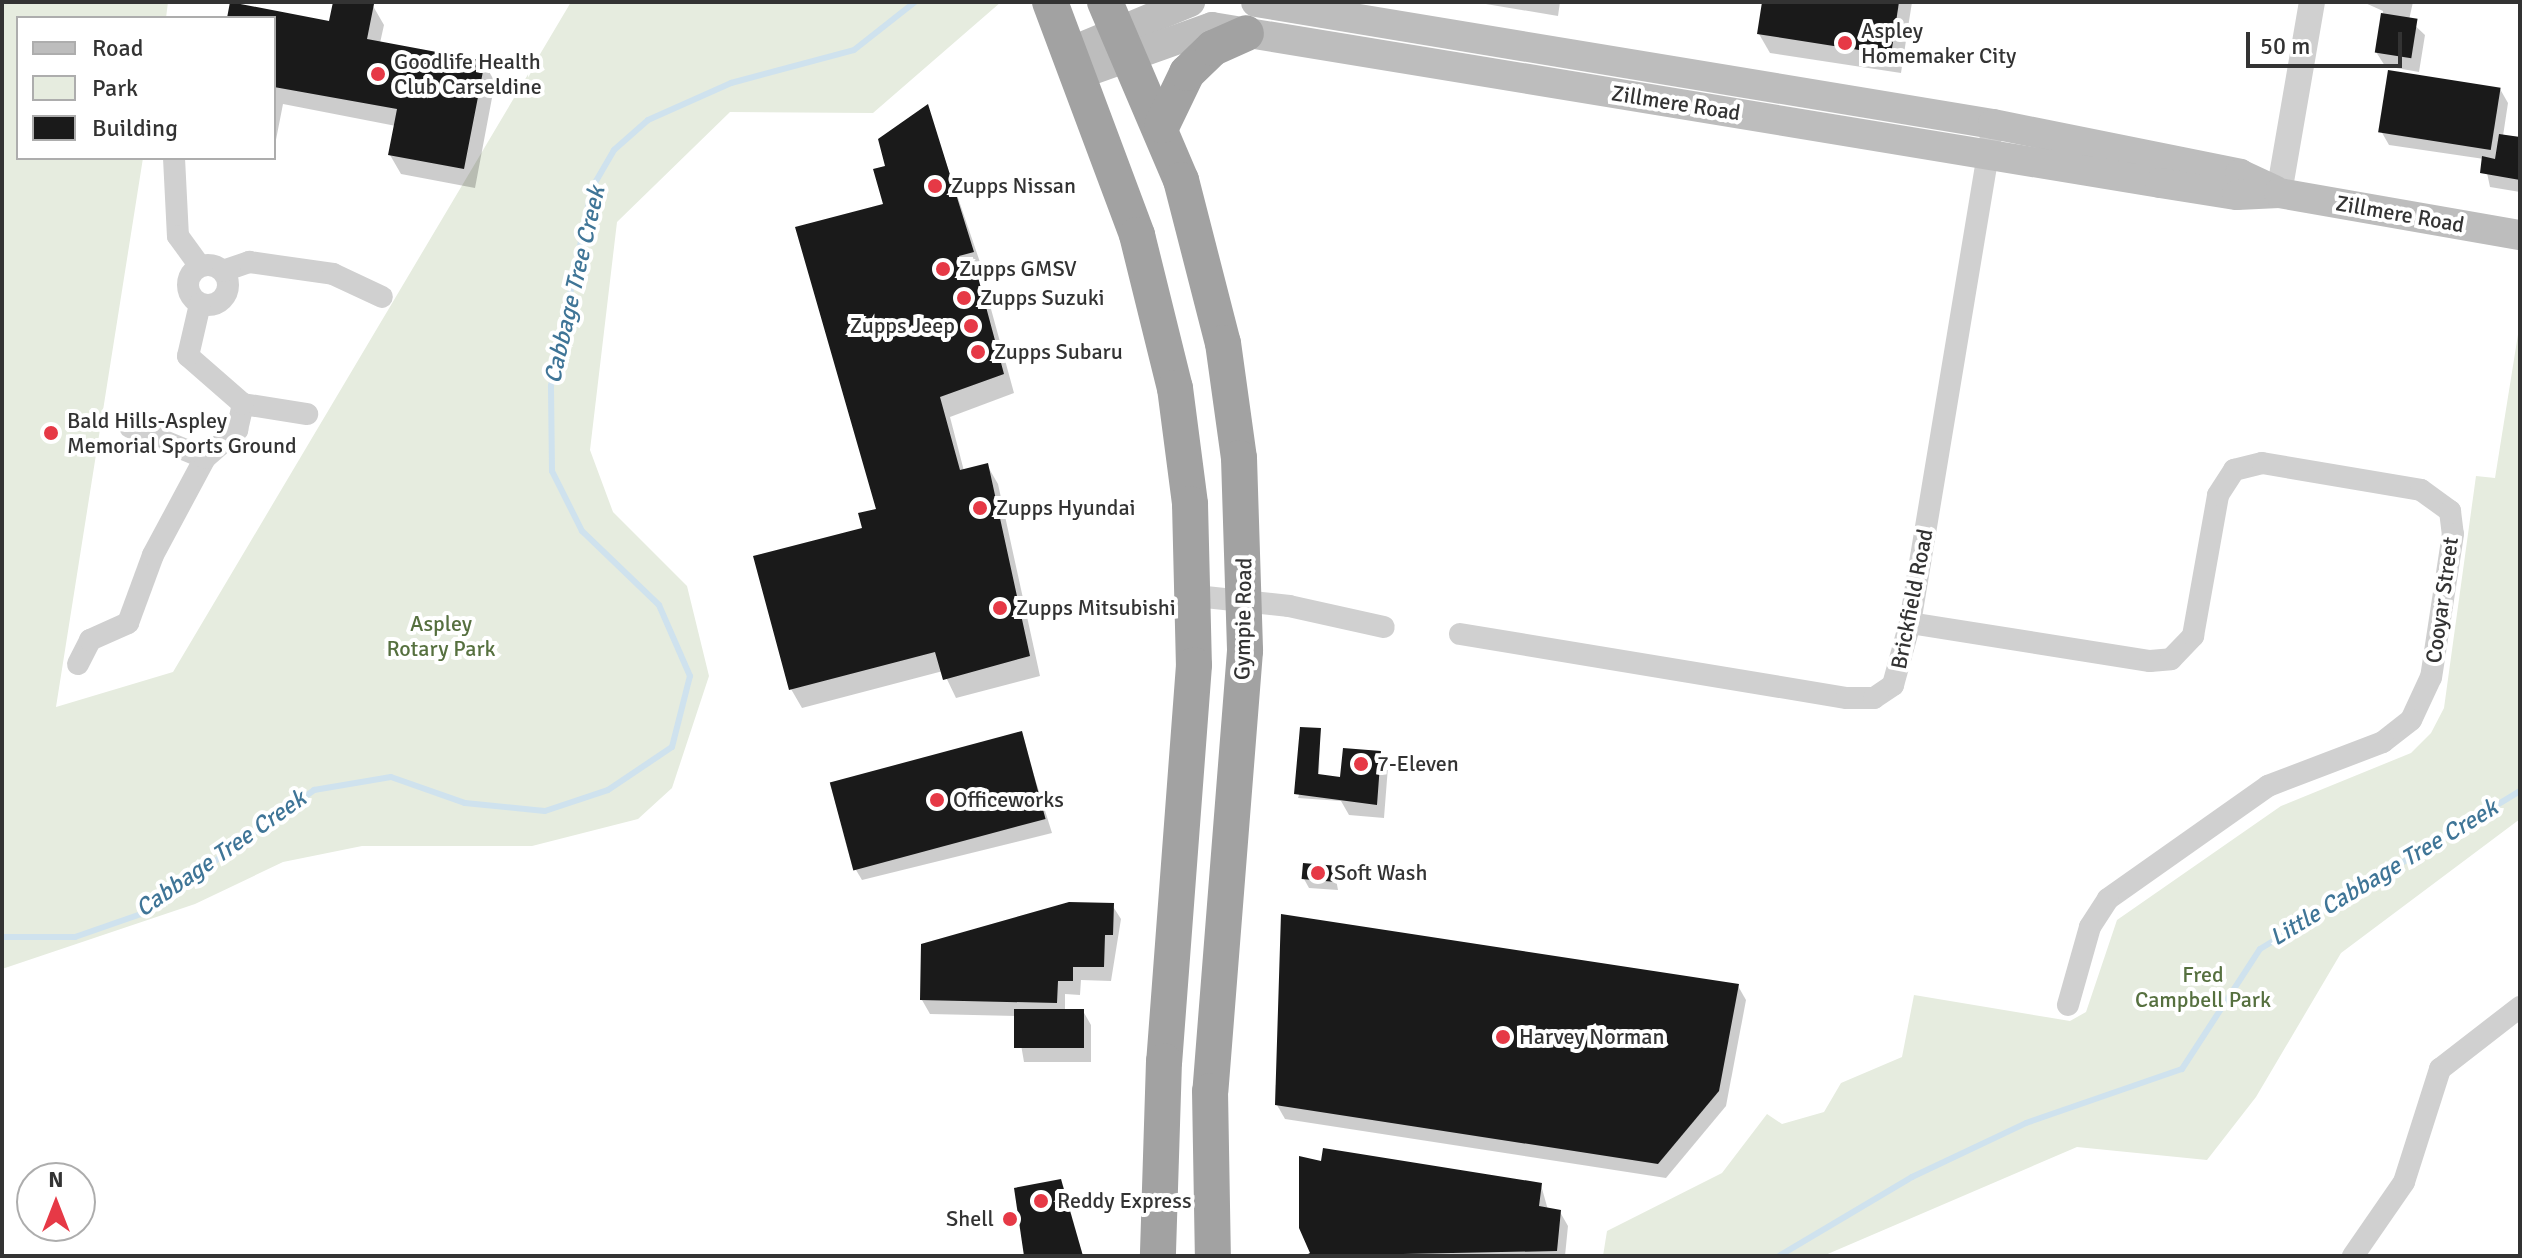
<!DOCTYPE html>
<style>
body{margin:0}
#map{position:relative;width:2522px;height:1258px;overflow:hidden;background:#fff;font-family:Signika,sans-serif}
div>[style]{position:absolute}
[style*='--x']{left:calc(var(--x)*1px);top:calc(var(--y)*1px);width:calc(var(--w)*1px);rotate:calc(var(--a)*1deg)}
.green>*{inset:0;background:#e6ecdf}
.shadow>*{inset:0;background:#0003}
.stream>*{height:6px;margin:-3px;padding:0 3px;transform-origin:3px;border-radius:3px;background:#cfe2ee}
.building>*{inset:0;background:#1a1a1a;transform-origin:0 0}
.minor>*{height:22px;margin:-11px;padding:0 11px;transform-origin:11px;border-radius:11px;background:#d0d0d0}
.minor>.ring{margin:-11px;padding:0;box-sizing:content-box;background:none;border:22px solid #d0d0d0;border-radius:50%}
.tertiary>*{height:26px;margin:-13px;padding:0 13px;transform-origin:13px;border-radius:13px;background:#d0d0d0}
.secondary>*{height:30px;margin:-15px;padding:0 15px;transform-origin:15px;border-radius:15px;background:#bdbdbd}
.trunk>*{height:36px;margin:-18px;padding:0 18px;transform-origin:18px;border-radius:18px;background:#a2a2a2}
.dots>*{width:22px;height:22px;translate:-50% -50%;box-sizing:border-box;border:4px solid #fff;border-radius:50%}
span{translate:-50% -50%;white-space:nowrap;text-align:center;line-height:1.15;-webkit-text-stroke:8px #fff;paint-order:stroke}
.poi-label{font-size:22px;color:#333}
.left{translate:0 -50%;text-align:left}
.right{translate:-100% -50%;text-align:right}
.street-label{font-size:22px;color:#333}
.park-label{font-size:22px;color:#56703f}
.water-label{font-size:24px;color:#3f7597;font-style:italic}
.frame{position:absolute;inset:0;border:4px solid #333;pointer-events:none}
.legend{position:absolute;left:16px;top:16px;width:260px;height:144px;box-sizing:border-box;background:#fff;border:2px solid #adadad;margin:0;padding:10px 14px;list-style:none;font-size:24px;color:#333}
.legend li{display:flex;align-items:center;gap:16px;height:40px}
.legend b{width:40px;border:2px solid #adadad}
.north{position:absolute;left:16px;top:1162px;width:80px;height:80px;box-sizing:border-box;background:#fff;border:2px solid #adadad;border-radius:50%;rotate:0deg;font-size:22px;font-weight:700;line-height:32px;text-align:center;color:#333}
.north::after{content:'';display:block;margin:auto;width:28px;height:36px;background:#e63946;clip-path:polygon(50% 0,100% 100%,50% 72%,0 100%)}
.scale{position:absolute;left:2246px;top:32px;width:156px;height:36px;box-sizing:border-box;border:4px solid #333;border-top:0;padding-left:10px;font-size:24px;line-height:28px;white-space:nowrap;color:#333;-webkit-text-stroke:6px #fff;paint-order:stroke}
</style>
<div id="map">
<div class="green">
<i style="clip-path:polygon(2px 2px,168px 2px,166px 18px,18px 18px,18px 158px,143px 158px,56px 707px,173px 672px,571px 2px,1001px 2px,873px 113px,730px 112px,617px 222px,590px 450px,613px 512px,687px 586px,709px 676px,672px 788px,638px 819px,532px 846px,362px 846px,283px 862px,195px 904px,2px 969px)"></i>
<i style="clip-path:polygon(2520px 322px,2520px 819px,2341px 953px,2256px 1097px,2207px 1160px,2077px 1147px,1823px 1256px,1603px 1256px,1607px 1231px,1722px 1173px,1767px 1114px,1782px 1124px,1824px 1112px,1841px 1083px,1902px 1057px,1914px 995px,2070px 1021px,2086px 1012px,2117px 920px,2281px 806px,2411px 753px,2431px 733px,2444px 708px,2476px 476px,2495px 478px)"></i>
</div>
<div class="shadow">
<i style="clip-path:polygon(335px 2px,373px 6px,384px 25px,380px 43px,484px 63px,495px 82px,475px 188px,401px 174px,390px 155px,396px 126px,283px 104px,274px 150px,274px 18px,229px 18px,232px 4px,331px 23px)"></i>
<i style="clip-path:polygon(1474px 2px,1560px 2px,1558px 16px)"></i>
<i style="clip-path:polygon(1764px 2px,1912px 2px,1901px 73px,1770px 53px,1759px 34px)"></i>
<i style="clip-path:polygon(2363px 2px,2413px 2px,2409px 20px,2425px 35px,2419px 72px,2385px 66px,2376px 52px,2383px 11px)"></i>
<i style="clip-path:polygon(2500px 89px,2508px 103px,2503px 136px,2520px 137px,2520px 192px,2490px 187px,2484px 159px,2389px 145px,2381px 131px)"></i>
<i style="clip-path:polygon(927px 107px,983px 271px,967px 275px,988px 298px,1014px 393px,950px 417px,964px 471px,987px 465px,998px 484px,1040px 676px,956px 698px,943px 671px,802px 708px,791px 689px,879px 510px,888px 167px)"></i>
<i style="clip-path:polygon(1320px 730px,1319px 777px,1339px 778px,1380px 753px,1388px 767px,1384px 818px,1349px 815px,1341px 801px,1298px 798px)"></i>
<i style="clip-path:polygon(1021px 734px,1052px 833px,862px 880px,853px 865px)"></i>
<i style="clip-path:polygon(1334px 868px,1338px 890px,1309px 888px,1304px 879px)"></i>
<i style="clip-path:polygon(1112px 905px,1121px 919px,1111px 981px,1081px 980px,1080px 995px,1065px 994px,1065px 1011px,1083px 1011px,1091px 1025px,1091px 1062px,1024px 1062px,1016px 1016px,930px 1014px,922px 1000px)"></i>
<i style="clip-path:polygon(1738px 986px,1746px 1000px,1726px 1106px,1666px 1178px,1285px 1119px,1277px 1105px)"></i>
<i style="clip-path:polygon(1060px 1181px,1083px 1256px,1026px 1256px)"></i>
<i style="clip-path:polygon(1541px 1185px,1548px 1210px,1560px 1212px,1568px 1226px,1565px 1256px,1313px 1256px,1301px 1227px)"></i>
</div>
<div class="stream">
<i style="--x:2;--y:937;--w:73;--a:0"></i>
<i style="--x:75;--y:937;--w:70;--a:-19.2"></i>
<i style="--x:141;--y:914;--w:213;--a:-35.6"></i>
<i style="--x:314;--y:790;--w:78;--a:-9.6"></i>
<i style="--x:391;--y:777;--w:78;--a:19.4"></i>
<i style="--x:465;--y:803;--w:80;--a:5.7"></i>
<i style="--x:545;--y:811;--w:66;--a:-18.4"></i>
<i style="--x:608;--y:790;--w:77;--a:-33.9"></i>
<i style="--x:672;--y:747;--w:73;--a:-75.8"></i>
<i style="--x:690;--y:676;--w:77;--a:-113.6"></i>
<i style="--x:659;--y:605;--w:107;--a:-136.1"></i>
<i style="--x:582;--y:531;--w:67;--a:-116.6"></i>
<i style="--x:552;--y:471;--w:85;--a:-90.7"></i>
<i style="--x:551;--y:386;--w:202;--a:-78.3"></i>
<i style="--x:592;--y:188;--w:44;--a:-59.9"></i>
<i style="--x:614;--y:150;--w:45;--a:-41.4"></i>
<i style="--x:648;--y:120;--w:91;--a:-24"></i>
<i style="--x:731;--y:83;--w:127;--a:-15"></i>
<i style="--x:854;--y:50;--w:78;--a:-38.2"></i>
<i style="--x:1779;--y:1256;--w:155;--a:-30.7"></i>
<i style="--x:1912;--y:1177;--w:126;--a:-25.3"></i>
<i style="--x:2026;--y:1123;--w:165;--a:-19.1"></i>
<i style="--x:2182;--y:1069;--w:143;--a:-57"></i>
<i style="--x:2260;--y:949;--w:304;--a:-31.3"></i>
</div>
<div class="building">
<i style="clip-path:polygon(230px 2px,329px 21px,333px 2px,374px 4px,367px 39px,485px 61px,464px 169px,388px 155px,397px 109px,274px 87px,274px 18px,227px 18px)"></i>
<i style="clip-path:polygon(1762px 2px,1899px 2px,1891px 55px,1757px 34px)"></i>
<i style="left:2381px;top:13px;width:37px;height:40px;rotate:9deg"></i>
<i style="left:2388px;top:70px;width:114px;height:63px;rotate:9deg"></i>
<i style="clip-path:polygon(928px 104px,974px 252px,959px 256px,963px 272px,978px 277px,1004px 374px,940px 397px,960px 470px,988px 463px,1030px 656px,943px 680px,935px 652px,789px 690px,753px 556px,862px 528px,858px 513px,876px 509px,795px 227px,883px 204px,873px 169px,885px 166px,878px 139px)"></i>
<i style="clip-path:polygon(2499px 134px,2520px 137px,2520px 180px,2480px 173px,2482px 156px,2495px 159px)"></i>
<i style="clip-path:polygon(1300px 727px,1321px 728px,1318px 774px,1340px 777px,1343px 748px,1381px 751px,1377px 805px,1294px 794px)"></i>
<i style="left:1022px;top:731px;width:91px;height:199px;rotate:75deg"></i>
<i style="left:1303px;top:863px;width:32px;height:16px;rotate:5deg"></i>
<i style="clip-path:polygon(1069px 902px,1114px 903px,1113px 935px,1105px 935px,1104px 967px,1073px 967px,1073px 981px,1058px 981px,1057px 1003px,920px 1000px,921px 944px)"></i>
<i style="clip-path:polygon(1281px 914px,1739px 984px,1719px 1091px,1658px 1164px,1275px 1105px)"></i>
<i style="left:1014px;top:1009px;width:70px;height:39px"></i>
<i style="clip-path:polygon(1323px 1148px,1542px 1183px,1539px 1206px,1561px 1210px,1557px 1251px,1304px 1256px,1310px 1253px,1299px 1228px,1299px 1156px,1321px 1161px)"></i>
<i style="clip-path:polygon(1061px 1179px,1083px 1256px,1024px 1256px,1014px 1188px)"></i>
</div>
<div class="minor">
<i style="--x:174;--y:158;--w:78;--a:87.1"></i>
<i style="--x:178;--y:236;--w:37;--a:54"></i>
<i class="ring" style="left:188px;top:265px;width:18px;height:18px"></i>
<i style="--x:223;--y:271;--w:28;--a:-19"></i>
<i style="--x:249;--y:262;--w:85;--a:8.1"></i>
<i style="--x:333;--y:274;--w:54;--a:25.1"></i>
<i style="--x:243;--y:404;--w:65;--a:8.9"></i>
<i style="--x:130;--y:427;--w:81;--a:22.5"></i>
<i style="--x:1196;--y:596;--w:94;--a:6.1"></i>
<i style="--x:1289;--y:606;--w:97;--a:12.5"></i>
<i style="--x:1910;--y:623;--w:243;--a:9"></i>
<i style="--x:2150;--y:661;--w:21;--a:-5"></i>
<i style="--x:2171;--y:659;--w:32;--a:-46"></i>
<i style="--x:2193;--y:636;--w:143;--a:-79.9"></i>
<i style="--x:2218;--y:495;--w:30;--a:-57"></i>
<i style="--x:2234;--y:470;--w:29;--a:-14"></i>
<i style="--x:2262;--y:463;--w:161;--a:9.6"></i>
<i style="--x:2421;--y:490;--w:36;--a:36"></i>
<i style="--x:2450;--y:511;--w:23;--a:83"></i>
<i style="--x:2453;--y:534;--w:145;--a:98.7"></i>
<i style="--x:2431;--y:677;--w:47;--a:114.9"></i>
<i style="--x:2411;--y:720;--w:36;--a:142"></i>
<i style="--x:2383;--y:742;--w:123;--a:159.1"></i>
<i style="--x:2268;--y:786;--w:196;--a:144.8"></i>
<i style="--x:2108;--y:899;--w:33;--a:123"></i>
<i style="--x:2090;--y:927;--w:81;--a:105.8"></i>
<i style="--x:1460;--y:634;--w:392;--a:9.4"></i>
<i style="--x:1847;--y:698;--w:27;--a:0"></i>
<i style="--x:1874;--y:698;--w:23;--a:-34"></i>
<i style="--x:1893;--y:685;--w:64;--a:-74.7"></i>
<i style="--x:1910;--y:623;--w:506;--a:-80.56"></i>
<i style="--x:78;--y:664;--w:27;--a:-63"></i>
<i style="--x:90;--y:640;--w:42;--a:-24.1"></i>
<i style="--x:128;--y:623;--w:72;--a:-69.8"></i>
<i style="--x:153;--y:555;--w:110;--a:-61.8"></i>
<i style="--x:205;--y:458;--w:43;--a:-41.2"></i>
<i style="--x:237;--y:430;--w:27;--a:-77"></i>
<i style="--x:243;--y:404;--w:73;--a:-138.9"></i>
<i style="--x:188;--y:356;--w:53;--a:-77"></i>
<i style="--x:2353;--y:1256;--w:90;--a:-55.4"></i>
<i style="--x:2404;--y:1182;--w:119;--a:-72.3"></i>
<i style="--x:2440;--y:1069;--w:101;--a:-37.8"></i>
</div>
<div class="tertiary">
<i style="--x:2279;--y:193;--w:194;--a:-80.2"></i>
</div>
<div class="secondary">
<i style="--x:1256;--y:2;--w:747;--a:9.4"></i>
<i style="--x:1993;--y:124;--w:252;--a:11.4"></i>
<i style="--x:2240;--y:174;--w:38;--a:25"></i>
<i style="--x:1072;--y:51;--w:128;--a:-22.6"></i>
<i style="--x:1080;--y:74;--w:140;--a:-19.6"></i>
<i style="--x:1212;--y:27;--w:961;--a:9.34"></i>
<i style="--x:2160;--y:183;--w:78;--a:8.9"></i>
<i style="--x:2237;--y:195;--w:42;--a:-2.7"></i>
<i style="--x:2279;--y:193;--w:245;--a:9.9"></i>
</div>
<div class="trunk">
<i style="--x:1050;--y:2;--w:249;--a:69.5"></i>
<i style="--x:1137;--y:235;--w:158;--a:76.1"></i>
<i style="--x:1175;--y:388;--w:117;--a:82.6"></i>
<i style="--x:1190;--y:504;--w:161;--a:88.6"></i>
<i style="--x:1194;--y:665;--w:397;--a:94.3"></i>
<i style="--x:1164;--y:1061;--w:195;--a:91.8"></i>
<i style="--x:1105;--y:2;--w:194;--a:66.9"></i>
<i style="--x:1181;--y:180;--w:168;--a:75.6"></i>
<i style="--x:1223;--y:343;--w:116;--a:82.1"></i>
<i style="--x:1239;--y:458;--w:193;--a:88.2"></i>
<i style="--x:1245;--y:651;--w:441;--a:94.5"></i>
<i style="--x:1210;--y:1091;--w:165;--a:89"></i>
<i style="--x:1162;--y:125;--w:58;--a:-64.3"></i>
<i style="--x:1187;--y:73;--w:36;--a:-44"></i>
<i style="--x:1213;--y:48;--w:36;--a:-24"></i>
</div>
<div class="dots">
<i style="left:1845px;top:43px;background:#e63946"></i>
<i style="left:378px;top:74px;background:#e63946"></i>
<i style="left:935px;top:186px;background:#e63946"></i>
<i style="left:943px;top:269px;background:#e63946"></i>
<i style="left:964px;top:298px;background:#e63946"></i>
<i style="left:971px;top:326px;background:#e63946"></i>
<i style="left:978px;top:352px;background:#e63946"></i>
<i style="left:51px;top:433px;background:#e63946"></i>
<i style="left:980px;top:508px;background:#e63946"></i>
<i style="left:1000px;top:608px;background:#e63946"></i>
<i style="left:1361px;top:764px;background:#e63946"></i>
<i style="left:937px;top:800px;background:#e63946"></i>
<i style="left:1318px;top:873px;background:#e63946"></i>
<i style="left:1503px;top:1037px;background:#e63946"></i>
<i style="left:1041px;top:1201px;background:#e63946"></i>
<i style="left:1010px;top:1219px;background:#e63946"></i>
</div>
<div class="poi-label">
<span class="left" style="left:1861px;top:43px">Aspley<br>Homemaker City</span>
<span class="left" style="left:394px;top:74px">Goodlife Health<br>Club Carseldine</span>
<span class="left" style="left:951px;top:186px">Zupps Nissan</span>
<span class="left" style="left:959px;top:269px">Zupps GMSV</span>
<span class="left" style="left:980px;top:298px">Zupps Suzuki</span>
<span class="right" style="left:955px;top:326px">Zupps Jeep</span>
<span class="left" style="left:994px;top:352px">Zupps Subaru</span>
<span class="left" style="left:67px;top:433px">Bald Hills-Aspley<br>Memorial Sports Ground</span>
<span class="left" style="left:996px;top:508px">Zupps Hyundai</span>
<span class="left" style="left:1016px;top:608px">Zupps Mitsubishi</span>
<span class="left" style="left:1377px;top:764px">7-Eleven</span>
<span class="left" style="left:953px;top:800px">Officeworks</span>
<span class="left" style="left:1334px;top:873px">Soft Wash</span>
<span class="left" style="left:1519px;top:1037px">Harvey Norman</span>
<span class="left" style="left:1057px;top:1201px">Reddy Express</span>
<span class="right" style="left:994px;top:1219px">Shell</span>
</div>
<div class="street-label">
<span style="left:1676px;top:103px;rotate:9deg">Zillmere Road</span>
<span style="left:2400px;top:214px;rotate:10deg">Zillmere Road</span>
<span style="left:1912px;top:599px;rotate:-79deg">Brickfield Road</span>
<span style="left:2442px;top:600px;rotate:-82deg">Cooyar Street</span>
<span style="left:1243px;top:619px;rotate:-89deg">Gympie Road</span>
</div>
<div class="park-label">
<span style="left:441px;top:636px">Aspley<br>Rotary Park</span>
<span style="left:2203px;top:987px">Fred<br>Campbell Park</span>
</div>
<div class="water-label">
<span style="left:575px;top:285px;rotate:-77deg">Cabbage Tree Creek</span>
<span style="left:221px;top:854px;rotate:-35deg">Cabbage Tree Creek</span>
<span style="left:2384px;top:873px;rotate:-31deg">Little Cabbage Tree Creek</span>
</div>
<div class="frame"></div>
<ul class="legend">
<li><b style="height:10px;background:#bdbdbd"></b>Road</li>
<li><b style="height:22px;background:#e6ecdf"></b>Park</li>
<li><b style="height:22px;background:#1a1a1a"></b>Building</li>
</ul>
<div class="north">N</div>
<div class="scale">50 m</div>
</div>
